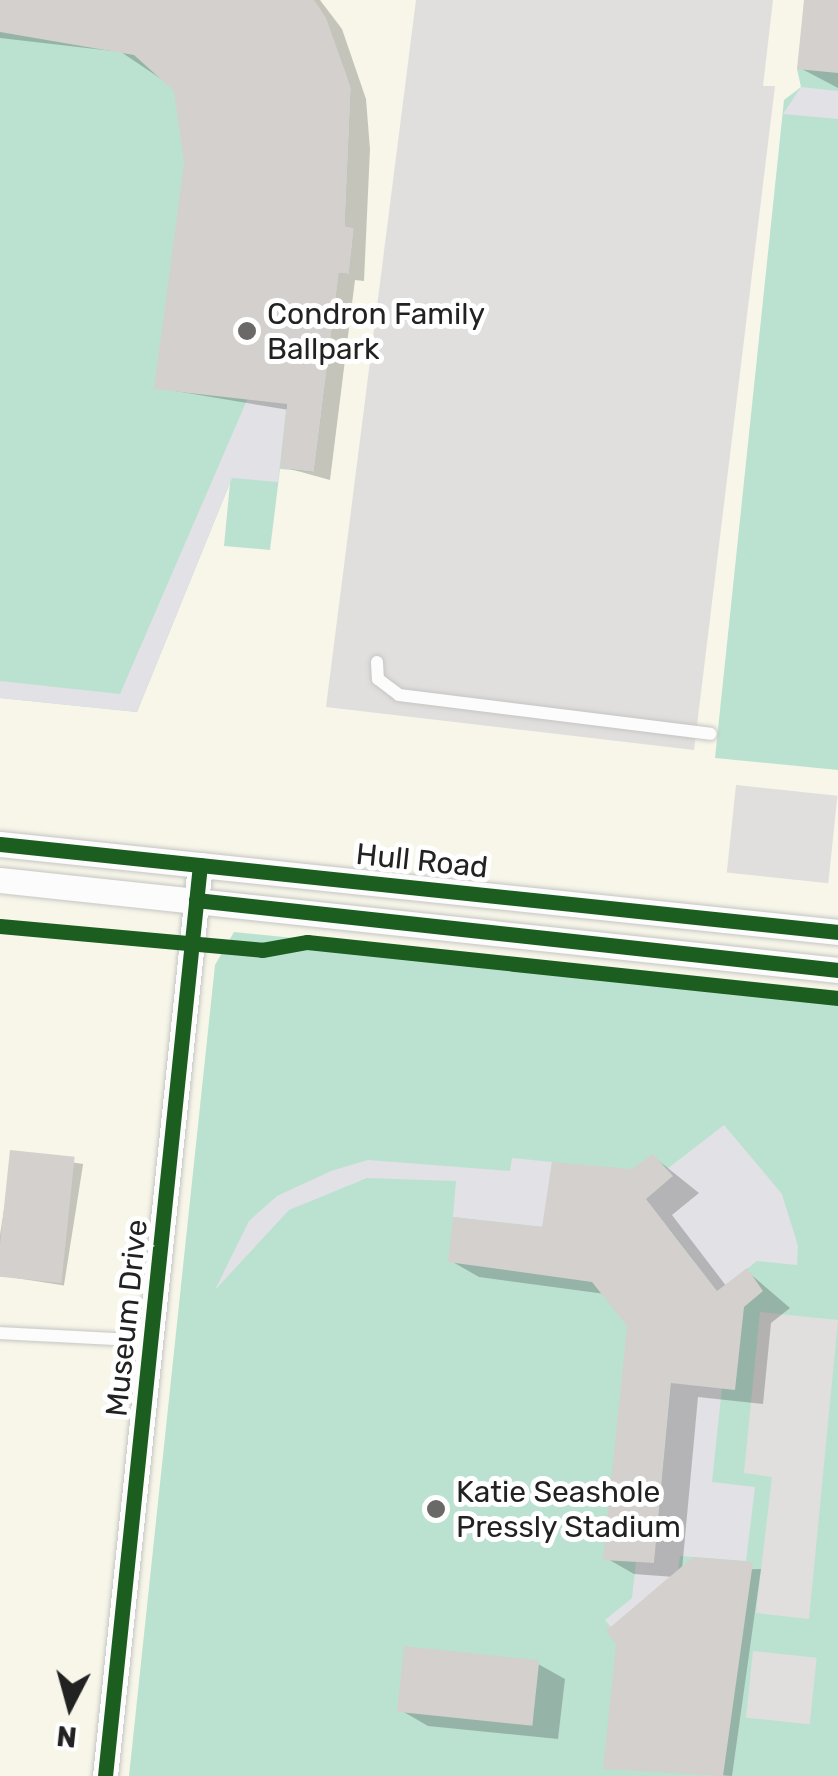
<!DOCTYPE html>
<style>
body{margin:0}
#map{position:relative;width:838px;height:1776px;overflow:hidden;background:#f0eeeb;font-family:Rubik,sans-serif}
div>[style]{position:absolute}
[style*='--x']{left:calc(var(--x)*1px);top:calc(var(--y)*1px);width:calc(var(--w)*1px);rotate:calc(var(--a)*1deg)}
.education>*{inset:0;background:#f7f6e9;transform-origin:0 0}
.pitch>*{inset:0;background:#bbe2d1}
.parking>*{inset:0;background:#e0dfde;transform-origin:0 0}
.plaza>*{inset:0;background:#e2e1e5}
.shadow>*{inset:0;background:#0003;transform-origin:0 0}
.building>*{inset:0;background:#d3d0ce;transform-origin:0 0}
.roads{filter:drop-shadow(0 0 2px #c6c5c3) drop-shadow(0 0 2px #c6c5c3)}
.service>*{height:12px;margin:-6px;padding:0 6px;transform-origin:6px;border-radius:6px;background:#fdfcfc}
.minor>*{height:25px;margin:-12.5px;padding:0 12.5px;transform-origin:12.5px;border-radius:12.5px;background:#fdfcfc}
.cycleway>*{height:15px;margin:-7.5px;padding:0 7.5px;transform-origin:7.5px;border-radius:7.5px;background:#1b5e20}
.dots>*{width:28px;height:28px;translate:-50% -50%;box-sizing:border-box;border:5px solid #fff;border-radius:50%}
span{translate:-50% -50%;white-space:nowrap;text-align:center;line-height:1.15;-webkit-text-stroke:10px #fff;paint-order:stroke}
.poi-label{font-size:30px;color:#222}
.left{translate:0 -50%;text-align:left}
.street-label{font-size:30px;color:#222}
.north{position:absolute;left:20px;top:1656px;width:100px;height:100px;-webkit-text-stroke:8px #fff;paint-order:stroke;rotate:186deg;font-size:28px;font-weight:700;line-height:40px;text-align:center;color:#222}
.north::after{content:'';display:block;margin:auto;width:35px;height:45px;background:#222;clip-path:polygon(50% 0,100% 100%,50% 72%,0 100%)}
</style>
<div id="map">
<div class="education">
<i style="left:0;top:0;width:838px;height:1776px"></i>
</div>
<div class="pitch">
<i style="clip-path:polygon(0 0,314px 0,351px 88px,345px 226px,354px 228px,349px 274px,339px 273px,314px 472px,280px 469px,270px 550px,224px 546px,230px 483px,137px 712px,0 698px)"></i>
<i style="clip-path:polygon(838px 0,838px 770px,715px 758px,784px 100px,801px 87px,797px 69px)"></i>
<i style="clip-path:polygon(234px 932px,838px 993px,838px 1776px,129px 1776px,215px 965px)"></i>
</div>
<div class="parking">
<i style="clip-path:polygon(416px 0,773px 0,763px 86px,775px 86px,694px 750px,326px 707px)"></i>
<i style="left:736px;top:785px;width:102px;height:88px;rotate:6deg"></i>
<i style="clip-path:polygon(760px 1312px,838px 1320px,809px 1619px,756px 1613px,772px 1477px,744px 1473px)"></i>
<i style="left:753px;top:1651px;width:64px;height:67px;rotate:6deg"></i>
</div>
<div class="plaza">
<i style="clip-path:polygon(801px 87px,838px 91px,838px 119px,783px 114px)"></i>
<i style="clip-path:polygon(301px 275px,278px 482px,232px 478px,137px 712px,0 698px,0 681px,120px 694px)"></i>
<i style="clip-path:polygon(724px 1125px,782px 1194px,798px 1246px,797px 1265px,757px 1261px,715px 1294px,722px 1388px,712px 1482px,755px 1487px,746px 1561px,680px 1556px,678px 1570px,611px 1627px,605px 1620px,632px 1598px,636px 1562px,654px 1563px,674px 1356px,695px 1262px,669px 1228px,571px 1230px,453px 1217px,456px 1181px,367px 1178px,289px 1210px,215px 1290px,249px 1221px,277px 1196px,331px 1171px,368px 1160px,510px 1171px,512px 1158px,552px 1162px,548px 1192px,642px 1202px,672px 1177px,667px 1169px)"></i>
</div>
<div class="shadow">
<i style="clip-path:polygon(0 0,320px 0,342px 29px,366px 99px,370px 149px,364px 281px,355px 280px,330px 480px,283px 467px,289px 410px,157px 388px,187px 144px,176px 89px,121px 52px,0 38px)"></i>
<i style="clip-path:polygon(807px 0,838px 0,838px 88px,800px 68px)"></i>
<i style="left:13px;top:1153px;width:71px;height:123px;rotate:9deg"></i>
<i style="clip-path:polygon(654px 1157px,699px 1193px,672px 1215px,727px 1287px,747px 1271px,790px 1308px,771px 1323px,763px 1404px,698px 1397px,682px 1570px,761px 1569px,732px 1776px,605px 1767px,674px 1577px,634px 1574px,606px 1558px,630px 1325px,605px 1294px,479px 1277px,451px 1261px,544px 1230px)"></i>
<i style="clip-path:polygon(538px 1664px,565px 1679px,558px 1739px,428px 1726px,402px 1711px)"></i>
</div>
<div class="building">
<i style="clip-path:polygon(0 0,314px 0,326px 18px,351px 88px,345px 226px,354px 228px,349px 274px,339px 273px,314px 472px,280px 468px,287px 404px,154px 389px,184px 163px,174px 91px,134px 55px,0 32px)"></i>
<i style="clip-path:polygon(804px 0,838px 0,838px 73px,797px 69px)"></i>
<i style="left:10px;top:1150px;width:65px;height:127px;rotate:6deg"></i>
<i style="clip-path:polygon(653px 1154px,673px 1176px,646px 1199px,717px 1291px,747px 1268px,763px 1291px,744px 1307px,735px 1390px,671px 1383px,654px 1563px,603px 1560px,627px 1326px,592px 1282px,448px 1262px,453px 1217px,542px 1227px,552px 1162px,632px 1169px)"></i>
<i style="clip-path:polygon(693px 1557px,753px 1562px,723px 1776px,603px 1769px,616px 1644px,606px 1631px)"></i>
<i style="left:404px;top:1646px;width:136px;height:66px;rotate:6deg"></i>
</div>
<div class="roads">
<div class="service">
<i style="--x:377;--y:662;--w:17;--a:87"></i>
<i style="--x:378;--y:679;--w:26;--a:37"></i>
<i style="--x:399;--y:695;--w:314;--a:7.1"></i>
<i style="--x:0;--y:1333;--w:152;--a:3"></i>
</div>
<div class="minor">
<i style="--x:0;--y:844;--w:843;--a:5.99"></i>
<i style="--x:0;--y:880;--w:843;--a:6.13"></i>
<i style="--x:105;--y:1776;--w:916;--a:-84.05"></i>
</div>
</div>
<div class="cycleway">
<i style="--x:0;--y:844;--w:843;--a:5.99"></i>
<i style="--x:196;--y:900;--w:646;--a:6.22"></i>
<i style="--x:0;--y:926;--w:263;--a:5.2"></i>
<i style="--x:262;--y:950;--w:46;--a:-10.1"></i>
<i style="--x:307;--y:942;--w:534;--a:6.02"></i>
<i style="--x:105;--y:1776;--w:916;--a:-84.05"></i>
</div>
<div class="dots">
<i style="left:247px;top:331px;background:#6a6968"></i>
<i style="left:436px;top:1509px;background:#6a6968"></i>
</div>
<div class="poi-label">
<span class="left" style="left:267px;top:331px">Condron Family<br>Ballpark</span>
<span class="left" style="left:456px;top:1509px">Katie Seashole<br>Pressly Stadium</span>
</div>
<div class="street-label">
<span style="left:422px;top:861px;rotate:6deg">Hull Road</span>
<span style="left:127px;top:1318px;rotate:-84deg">Museum Drive</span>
</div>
<div class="north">N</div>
</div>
